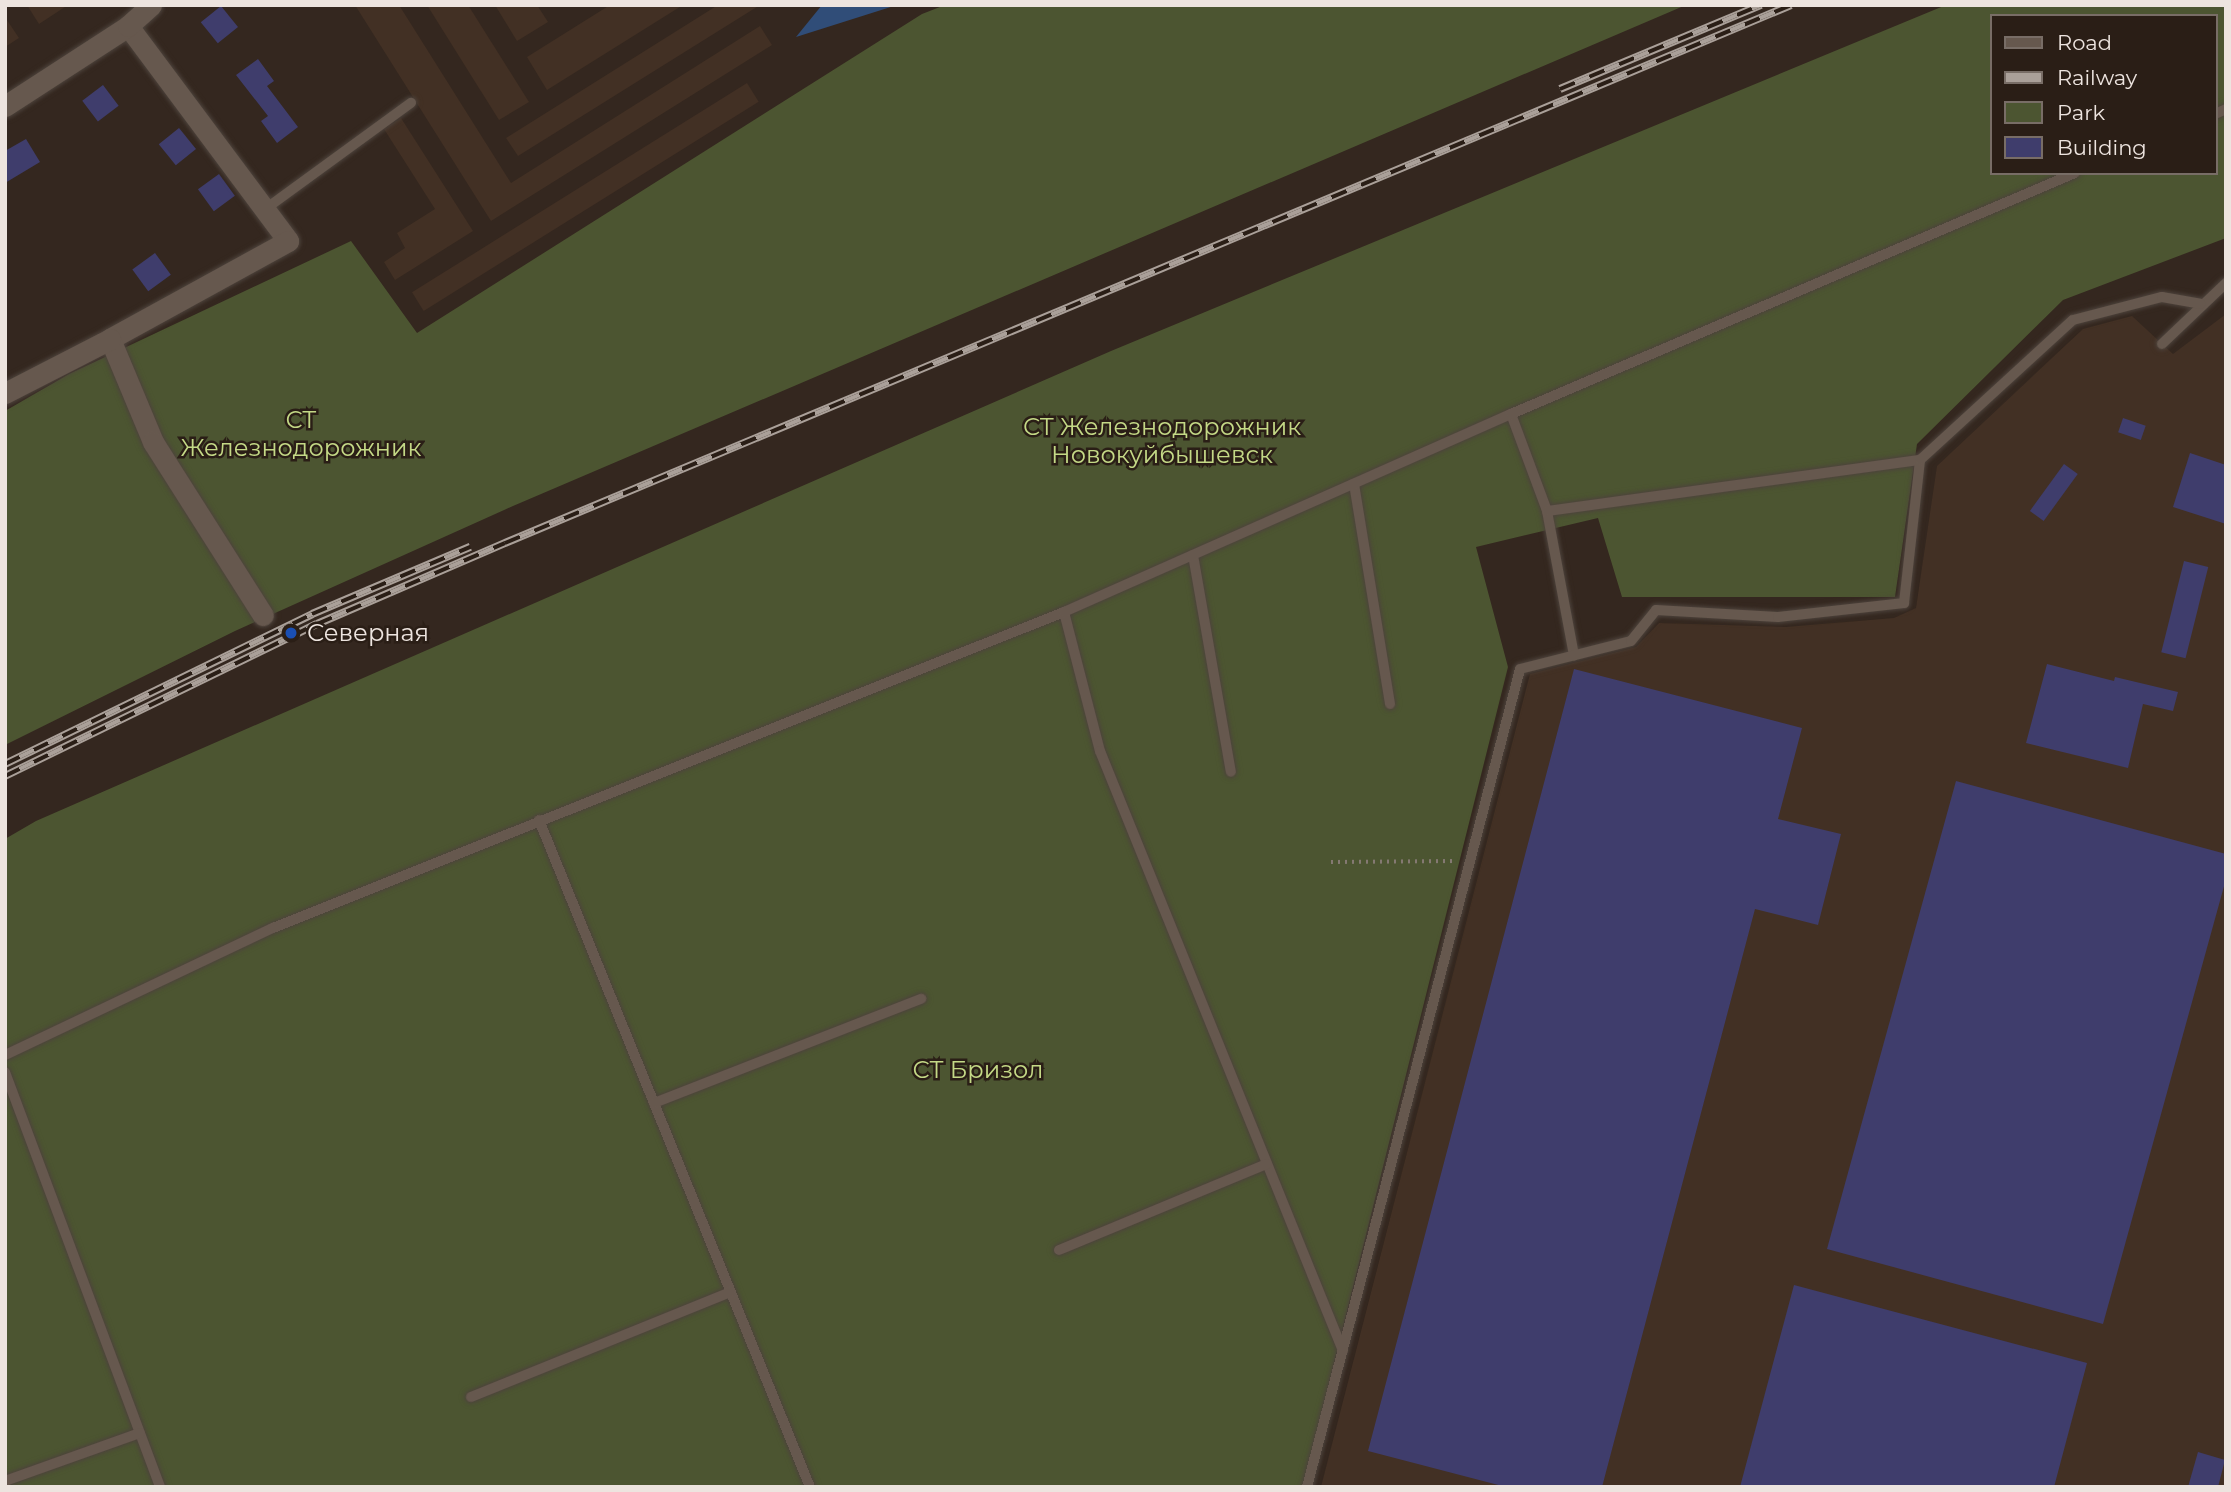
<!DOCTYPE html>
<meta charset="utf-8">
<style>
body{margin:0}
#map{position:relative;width:2231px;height:1492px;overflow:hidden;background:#34271f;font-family:Montserrat,sans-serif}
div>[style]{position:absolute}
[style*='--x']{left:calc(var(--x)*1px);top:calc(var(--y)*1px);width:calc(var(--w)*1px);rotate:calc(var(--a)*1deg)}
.built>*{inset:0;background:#423024;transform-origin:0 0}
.green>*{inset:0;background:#4c5531}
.water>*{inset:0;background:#304d78}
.building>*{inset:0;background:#3f3d6c;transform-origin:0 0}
.path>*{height:3.5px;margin-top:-1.75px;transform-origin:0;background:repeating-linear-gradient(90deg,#847972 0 2px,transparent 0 7px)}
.roads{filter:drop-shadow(0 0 2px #4d433c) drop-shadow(0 0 2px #4d433c)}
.service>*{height:10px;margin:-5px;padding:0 5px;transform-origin:5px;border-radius:5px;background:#66584e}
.minor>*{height:21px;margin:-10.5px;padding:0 10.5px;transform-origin:10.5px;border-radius:10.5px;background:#66584e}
.rail>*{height:8px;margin-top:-4px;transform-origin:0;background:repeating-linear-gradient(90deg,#2a1e16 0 16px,#aaa099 0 32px);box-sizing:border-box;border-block:2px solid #aaa099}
.dots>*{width:19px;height:19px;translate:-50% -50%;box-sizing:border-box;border:4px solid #2a1e16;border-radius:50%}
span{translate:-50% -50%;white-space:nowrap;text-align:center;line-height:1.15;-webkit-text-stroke:5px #2a1e16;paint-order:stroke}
.park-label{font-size:24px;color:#c4d986}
.poi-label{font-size:24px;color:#ede4df}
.left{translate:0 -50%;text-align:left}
.frame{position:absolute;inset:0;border:7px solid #ede4df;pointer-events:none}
.legend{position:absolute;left:1990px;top:14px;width:228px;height:161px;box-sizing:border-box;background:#2a1e16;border:2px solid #786d66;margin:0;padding:9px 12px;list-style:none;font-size:21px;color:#ede4df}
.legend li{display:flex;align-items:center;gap:14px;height:35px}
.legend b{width:35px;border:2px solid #786d66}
</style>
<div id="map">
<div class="built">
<i style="clip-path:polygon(27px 5px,68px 5px,39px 24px)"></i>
<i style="clip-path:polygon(355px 5px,399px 5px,511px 183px,760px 26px,772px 45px,491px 221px)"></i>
<i style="clip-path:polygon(427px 5px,468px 5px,529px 102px,499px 120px)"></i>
<i style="clip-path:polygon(495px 5px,537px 5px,548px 22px,517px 41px)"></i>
<i style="clip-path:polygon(610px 5px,683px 5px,547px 90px,527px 57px)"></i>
<i style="clip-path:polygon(718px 5px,760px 5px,518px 156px,506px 138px)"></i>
<i style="clip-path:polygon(5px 17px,19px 38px,5px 47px)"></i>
<i style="left:747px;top:83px;width:22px;height:395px;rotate:58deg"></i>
<i style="clip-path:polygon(401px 118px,473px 231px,395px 280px,384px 262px,405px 248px,397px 233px,435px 209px,384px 129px)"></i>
<i style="clip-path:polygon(2226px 314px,2226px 1487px,1321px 1487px,1530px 674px,1636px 647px,1659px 623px,1786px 627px,1894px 618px,1916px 608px,1937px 466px,2083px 329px,2132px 316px,2173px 354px)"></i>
</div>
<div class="green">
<i style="clip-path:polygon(945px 5px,1686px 5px,513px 506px,235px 631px,5px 745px,5px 411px,69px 374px,351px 241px,417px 333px,922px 14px)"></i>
<i style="clip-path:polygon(evenodd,1946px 5px,2226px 5px,2226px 238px,2063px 300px,1917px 444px,1895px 597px,1622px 597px,1598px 518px,1476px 547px,1508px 667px,1303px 1487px,5px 1487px,5px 839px,36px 821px,1111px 351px,1946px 5px,1991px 16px,2215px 16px,2215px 173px,1991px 173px,1991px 16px)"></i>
</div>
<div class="water">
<i style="clip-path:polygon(822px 5px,897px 5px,796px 37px)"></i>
</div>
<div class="building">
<i style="left:221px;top:6px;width:27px;height:26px;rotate:51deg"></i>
<i style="clip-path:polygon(258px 59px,274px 81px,267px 86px,298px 127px,277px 143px,261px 121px,268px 116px,236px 75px)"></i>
<i style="left:103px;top:85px;width:26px;height:26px;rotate:53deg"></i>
<i style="left:179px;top:128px;width:27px;height:26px;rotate:51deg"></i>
<i style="clip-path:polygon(26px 139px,40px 162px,5px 183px,5px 151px)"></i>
<i style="left:219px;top:174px;width:27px;height:26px;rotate:54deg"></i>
<i style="left:155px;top:253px;width:27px;height:28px;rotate:54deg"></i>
<i style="left:2123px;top:418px;width:24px;height:15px;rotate:19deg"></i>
<i style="clip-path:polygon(2190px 453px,2226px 465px,2226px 524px,2173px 507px)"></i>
<i style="left:2064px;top:464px;width:17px;height:58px;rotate:36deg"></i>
<i style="left:2184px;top:561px;width:25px;height:94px;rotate:14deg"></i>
<i style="clip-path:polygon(2047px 664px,2114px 681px,2115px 677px,2178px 692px,2173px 711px,2143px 704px,2128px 768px,2026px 743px)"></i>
<i style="clip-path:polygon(1574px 669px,1802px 728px,1778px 819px,1841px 834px,1818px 925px,1755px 909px,1602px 1487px,1506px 1487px,1368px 1451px)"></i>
<i style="clip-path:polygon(1956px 781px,2226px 854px,2226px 879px,2103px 1324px,1827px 1249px)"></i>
<i style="clip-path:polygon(1794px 1285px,2087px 1363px,2054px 1487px,1740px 1487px)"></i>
<i style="clip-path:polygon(2198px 1452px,2225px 1460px,2218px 1487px,2188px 1487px)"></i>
</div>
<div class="path">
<i style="--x:1331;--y:862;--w:126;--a:-0.5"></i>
</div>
<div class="roads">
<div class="service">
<i style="--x:2215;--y:114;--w:12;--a:-24"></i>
<i style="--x:264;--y:210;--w:182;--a:-36.1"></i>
<i style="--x:2162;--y:344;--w:88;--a:-43.6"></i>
<i style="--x:1511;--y:414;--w:103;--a:69.6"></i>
<i style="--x:1547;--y:511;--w:147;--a:79.4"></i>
<i style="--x:1354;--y:484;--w:223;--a:80.7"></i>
<i style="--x:1547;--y:511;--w:376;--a:-7.8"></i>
<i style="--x:1193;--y:555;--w:220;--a:80.1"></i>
<i style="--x:1064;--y:612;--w:144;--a:75.5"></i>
<i style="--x:1100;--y:751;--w:647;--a:67.95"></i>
<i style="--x:539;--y:820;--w:720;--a:67.89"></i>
<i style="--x:5;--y:1055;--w:297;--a:-25.4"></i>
<i style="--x:273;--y:928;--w:852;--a:-21.78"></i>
<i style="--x:1064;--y:612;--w:489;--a:-23.9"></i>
<i style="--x:1511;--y:414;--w:613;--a:-23.14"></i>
<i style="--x:5;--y:1072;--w:443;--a:69.5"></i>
<i style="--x:654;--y:1103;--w:287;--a:-21.3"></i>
<i style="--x:1059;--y:1250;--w:225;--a:-22.5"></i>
<i style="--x:471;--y:1397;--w:280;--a:-22"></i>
<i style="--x:5;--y:1481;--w:143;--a:-19.6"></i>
<i style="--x:1307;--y:1487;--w:845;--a:-75.4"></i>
<i style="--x:1520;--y:669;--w:114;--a:-14.2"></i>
<i style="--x:1631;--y:641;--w:40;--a:-51"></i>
<i style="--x:1656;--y:610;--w:122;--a:3.3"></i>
<i style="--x:1778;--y:617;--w:127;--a:-6.3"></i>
<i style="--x:1904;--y:603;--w:144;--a:-83.6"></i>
<i style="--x:1920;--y:460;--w:207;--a:-42.5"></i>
<i style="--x:2073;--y:320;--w:92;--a:-14.5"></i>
<i style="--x:2162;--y:297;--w:39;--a:10"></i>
</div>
<div class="minor">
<i style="--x:128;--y:26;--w:268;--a:53.3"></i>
<i style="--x:288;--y:241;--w:203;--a:151.2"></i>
<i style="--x:110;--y:339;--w:112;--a:67.3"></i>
<i style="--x:153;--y:442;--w:205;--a:57.6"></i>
<i style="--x:5;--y:106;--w:147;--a:-33"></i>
<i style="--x:128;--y:26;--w:31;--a:-42"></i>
<i style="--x:5;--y:393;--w:118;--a:-27.2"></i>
</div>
</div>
<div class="rail">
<i style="--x:1560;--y:89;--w:218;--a:-22.7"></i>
<i style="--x:5;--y:764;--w:342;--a:-26"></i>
<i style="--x:312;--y:614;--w:172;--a:-23"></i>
<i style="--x:5;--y:776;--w:347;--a:-26"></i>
<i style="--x:317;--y:624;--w:205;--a:-23.3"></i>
<i style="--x:505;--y:543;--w:1394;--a:-22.7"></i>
</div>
<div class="dots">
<i style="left:291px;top:633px;background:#1a4fb4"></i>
</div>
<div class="park-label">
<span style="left:301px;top:434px">СТ<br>Железнодорожник</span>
<span style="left:1162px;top:441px">СТ Железнодорожник<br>Новокуйбышевск</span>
<span style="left:978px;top:1070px">СТ Бризол</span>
</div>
<div class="poi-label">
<span class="left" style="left:307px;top:633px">Северная</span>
</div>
<div class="frame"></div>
<ul class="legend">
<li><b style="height:9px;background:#66584e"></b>Road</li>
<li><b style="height:9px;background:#aaa099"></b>Railway</li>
<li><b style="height:19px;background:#4c5531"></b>Park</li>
<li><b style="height:19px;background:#3f3d6c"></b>Building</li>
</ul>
</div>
